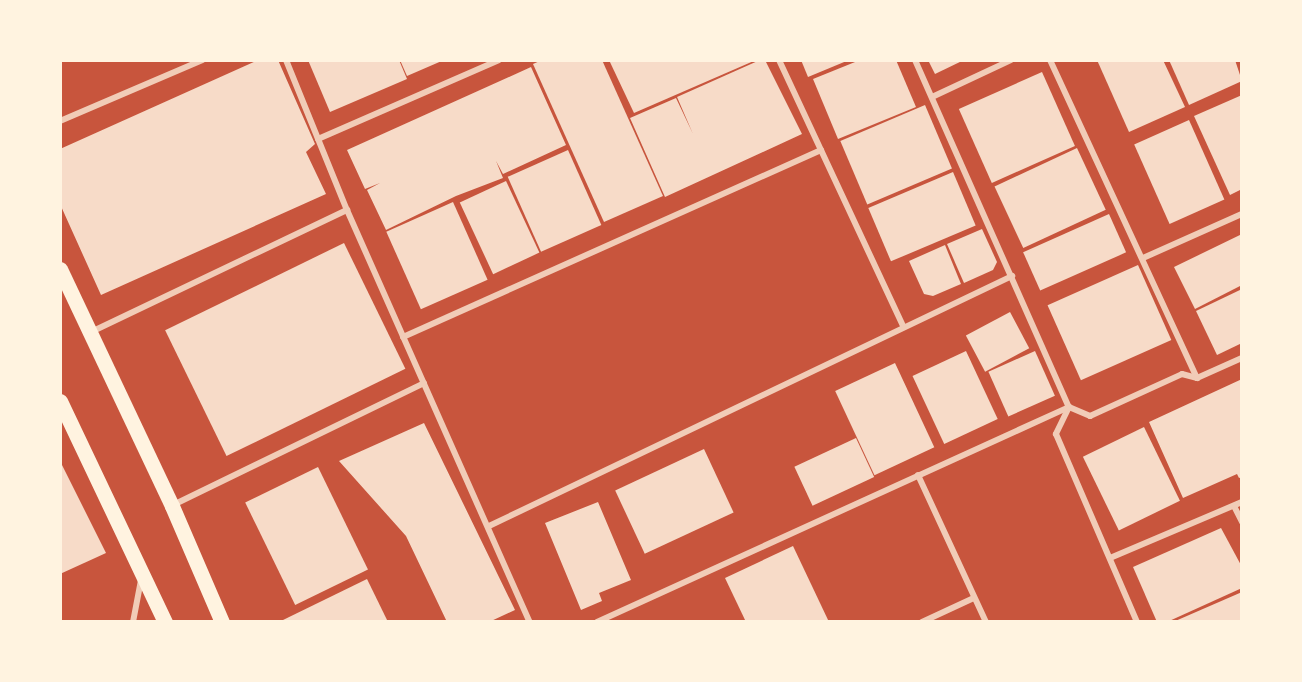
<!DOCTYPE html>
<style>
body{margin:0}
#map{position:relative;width:1302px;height:682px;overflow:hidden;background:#c8553d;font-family:Signika,sans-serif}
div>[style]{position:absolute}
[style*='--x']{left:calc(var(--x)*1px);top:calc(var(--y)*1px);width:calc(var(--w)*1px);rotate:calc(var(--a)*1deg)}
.building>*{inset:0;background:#f7dbc8;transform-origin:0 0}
.minor>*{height:6px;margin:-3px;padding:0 3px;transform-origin:3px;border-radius:3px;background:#f1ccb7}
.primary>*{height:15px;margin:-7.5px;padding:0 7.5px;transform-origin:7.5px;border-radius:7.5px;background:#fff3e0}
span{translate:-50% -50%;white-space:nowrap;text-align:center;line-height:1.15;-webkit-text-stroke:6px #fff3e0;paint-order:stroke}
.frame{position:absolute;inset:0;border:62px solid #fff3e0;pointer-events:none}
</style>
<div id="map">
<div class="building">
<i style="clip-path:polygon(258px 60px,278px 60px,315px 144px,306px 152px,326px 194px,101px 295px,60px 204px,60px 149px)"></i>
<i style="clip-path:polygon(308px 60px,399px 60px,407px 79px,330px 112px)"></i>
<i style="clip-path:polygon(400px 60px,444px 60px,407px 76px)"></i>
<i style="clip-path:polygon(542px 60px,602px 60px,663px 196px,604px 222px,533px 64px)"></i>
<i style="clip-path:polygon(609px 60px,756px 60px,634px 113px)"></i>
<i style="clip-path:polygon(760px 60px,765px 60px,802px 134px,665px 197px,630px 118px,676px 98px,693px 134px,677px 97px)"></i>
<i style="clip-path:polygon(801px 60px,849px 60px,808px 77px)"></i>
<i style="clip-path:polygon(860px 60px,896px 60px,916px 107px,838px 139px,813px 79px)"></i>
<i style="clip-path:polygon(928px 60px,964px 60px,935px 74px)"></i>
<i style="clip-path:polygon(1097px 60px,1163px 60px,1185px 107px,1129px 132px)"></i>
<i style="clip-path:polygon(1169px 60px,1235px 60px,1242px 81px,1189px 105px)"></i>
<i style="clip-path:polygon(531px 67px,566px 145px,503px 174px,496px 161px,503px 178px,456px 196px,386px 230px,367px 190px,380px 183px,365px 189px,347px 150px)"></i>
<i style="left:1042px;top:72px;width:81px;height:91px;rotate:66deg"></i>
<i style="clip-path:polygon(1242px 95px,1242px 189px,1230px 195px,1194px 116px)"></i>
<i style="left:925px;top:105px;width:69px;height:92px;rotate:67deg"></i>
<i style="left:1189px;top:120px;width:87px;height:60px;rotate:66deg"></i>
<i style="left:1077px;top:148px;width:68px;height:91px;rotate:65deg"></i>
<i style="left:568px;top:150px;width:82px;height:66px;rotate:66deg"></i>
<i style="left:953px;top:172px;width:58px;height:92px;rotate:67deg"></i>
<i style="left:506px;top:181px;width:79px;height:51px;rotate:65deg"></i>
<i style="left:453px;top:202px;width:85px;height:73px;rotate:66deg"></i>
<i style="left:1109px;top:214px;width:42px;height:94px;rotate:66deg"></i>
<i style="clip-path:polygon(982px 229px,997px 262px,993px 270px,964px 283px,947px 244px)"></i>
<i style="clip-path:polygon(1242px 234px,1242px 285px,1195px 309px,1174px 267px)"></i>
<i style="left:344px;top:243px;width:140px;height:199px;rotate:64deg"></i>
<i style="clip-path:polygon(945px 245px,961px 284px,933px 296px,924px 294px,909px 261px)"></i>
<i style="left:1138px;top:265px;width:82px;height:99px;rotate:66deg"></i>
<i style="clip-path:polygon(1242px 289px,1242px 343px,1217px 355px,1196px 311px)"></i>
<i style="left:1010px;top:312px;width:41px;height:50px;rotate:62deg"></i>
<i style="left:966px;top:351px;width:75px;height:59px;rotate:65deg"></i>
<i style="left:1035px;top:351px;width:49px;height:51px;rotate:66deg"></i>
<i style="left:895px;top:363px;width:93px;height:66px;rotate:65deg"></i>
<i style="clip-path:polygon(1242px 379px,1242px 477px,1239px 478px,1237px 474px,1183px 498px,1149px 422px)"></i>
<i style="clip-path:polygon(424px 423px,515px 610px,489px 622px,447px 622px,406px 536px,339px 461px)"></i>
<i style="left:1144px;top:427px;width:82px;height:68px;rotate:64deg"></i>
<i style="left:856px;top:438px;width:43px;height:68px;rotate:65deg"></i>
<i style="left:704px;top:449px;width:70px;height:98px;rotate:65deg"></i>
<i style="clip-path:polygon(60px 461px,106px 553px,60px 574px)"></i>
<i style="left:318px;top:467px;width:114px;height:81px;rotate:64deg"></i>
<i style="clip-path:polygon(598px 502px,631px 580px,599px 593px,602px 601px,581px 610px,545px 523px)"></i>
<i style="clip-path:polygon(1221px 528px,1242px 567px,1242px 588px,1167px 622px,1157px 622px,1133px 567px)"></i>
<i style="clip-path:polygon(793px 546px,829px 622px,746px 622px,725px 578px)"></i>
<i style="clip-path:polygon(367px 579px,388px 622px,283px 622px,283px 620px)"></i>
<i style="clip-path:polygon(1242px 592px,1242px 622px,1173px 622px)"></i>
</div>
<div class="minor">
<i style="--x:286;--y:60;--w:162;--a:67.9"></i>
<i style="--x:347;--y:210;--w:451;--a:66.1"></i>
<i style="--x:779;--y:60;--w:293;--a:65"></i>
<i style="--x:915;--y:60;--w:380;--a:66.1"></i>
<i style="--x:1069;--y:407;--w:30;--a:116"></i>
<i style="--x:1056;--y:434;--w:205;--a:66.7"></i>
<i style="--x:1050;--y:60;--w:350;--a:65.2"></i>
<i style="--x:932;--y:97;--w:87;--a:-25.1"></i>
<i style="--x:60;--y:121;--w:155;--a:-23.2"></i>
<i style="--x:318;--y:139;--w:197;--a:-23.6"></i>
<i style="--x:1143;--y:258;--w:108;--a:-24"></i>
<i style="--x:91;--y:332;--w:284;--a:-25.5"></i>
<i style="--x:403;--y:337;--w:458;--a:-24.1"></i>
<i style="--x:918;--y:475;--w:162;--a:65.2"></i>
<i style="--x:173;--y:505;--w:279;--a:-25.9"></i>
<i style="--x:1234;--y:506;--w:18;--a:63"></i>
<i style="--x:489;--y:526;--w:580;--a:-25.55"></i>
<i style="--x:1110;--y:558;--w:143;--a:-23"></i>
<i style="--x:133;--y:622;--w:43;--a:-79.2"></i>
<i style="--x:597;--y:622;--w:519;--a:-24.49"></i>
<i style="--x:1069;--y:407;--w:23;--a:23"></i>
<i style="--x:1090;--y:416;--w:101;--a:-24.5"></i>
<i style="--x:1182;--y:374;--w:16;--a:15"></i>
<i style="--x:1197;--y:378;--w:49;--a:-24"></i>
<i style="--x:922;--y:622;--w:57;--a:-24.8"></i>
</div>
<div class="primary">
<i style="--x:60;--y:269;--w:262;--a:64.7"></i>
<i style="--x:172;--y:506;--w:126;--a:66.7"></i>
<i style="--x:60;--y:401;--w:245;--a:64.6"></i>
</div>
<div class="frame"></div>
</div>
